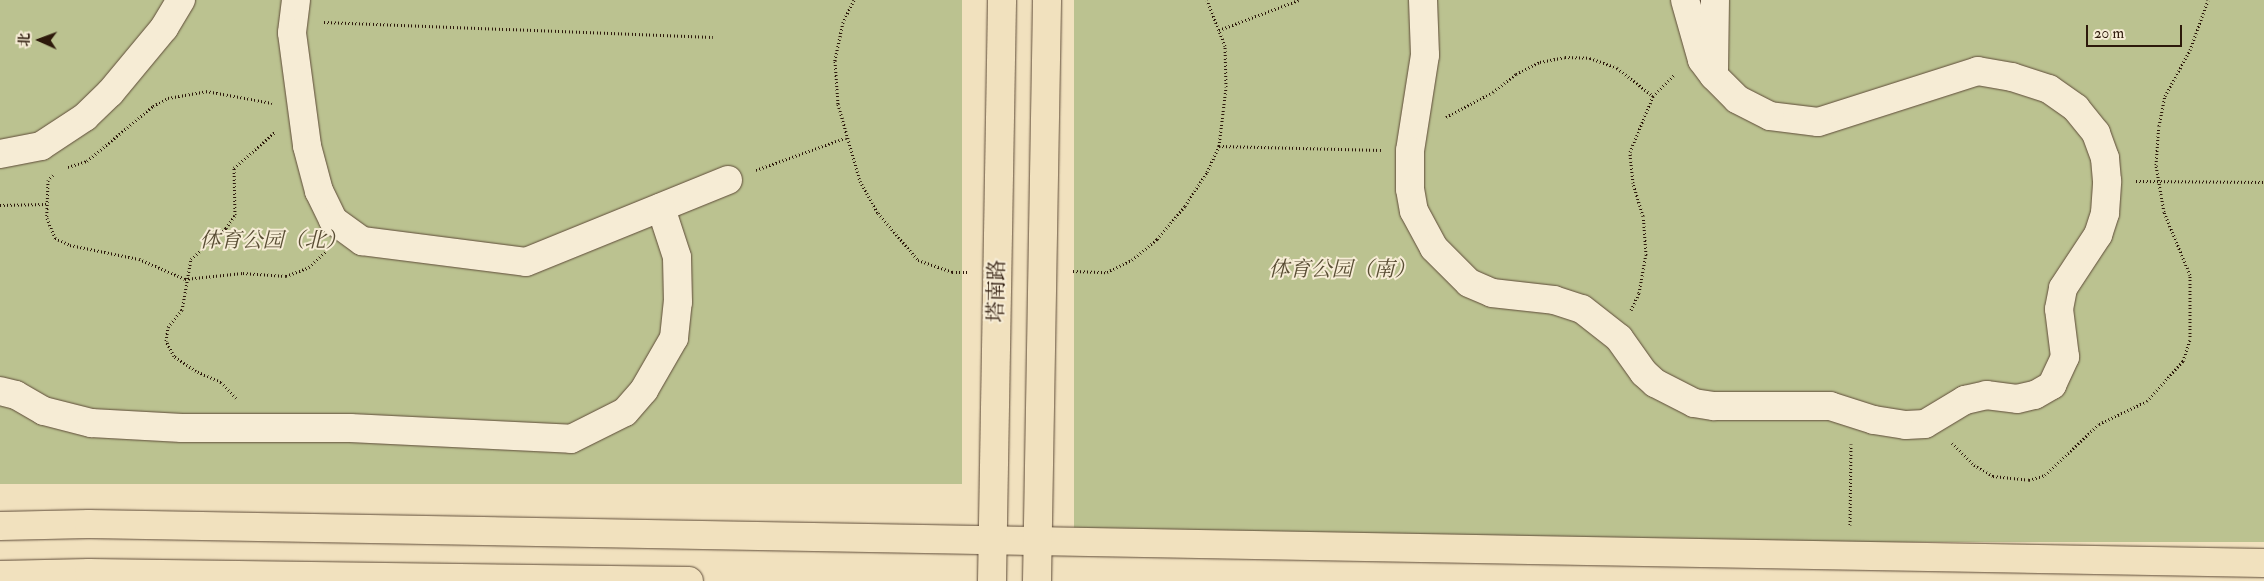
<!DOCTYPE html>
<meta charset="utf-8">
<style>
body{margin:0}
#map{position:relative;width:2264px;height:581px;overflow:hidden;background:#f1e1be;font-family:"IM FELL Double Pica","Noto Serif SC",serif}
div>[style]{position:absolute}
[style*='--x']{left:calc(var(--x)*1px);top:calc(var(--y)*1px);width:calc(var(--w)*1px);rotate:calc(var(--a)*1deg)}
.green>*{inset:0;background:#bbc290;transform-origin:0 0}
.path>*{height:3px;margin-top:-1.5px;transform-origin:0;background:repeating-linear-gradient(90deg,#2d190b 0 1px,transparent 0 3.5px)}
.roads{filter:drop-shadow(0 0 1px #5e4b38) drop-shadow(0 0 1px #5e4b38)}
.minor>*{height:28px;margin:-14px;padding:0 14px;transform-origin:14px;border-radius:14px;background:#f6ecd5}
.major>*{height:28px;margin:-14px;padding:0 14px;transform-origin:14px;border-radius:14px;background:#f1e1be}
span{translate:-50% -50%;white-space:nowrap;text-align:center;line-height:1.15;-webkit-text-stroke:4px #f6ecd5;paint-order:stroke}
.park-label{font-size:21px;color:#584c33;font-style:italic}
.street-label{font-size:21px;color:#2d190b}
.north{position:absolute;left:15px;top:15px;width:50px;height:50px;-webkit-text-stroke:4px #f6ecd5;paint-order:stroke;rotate:272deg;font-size:14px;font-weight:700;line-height:20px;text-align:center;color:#2d190b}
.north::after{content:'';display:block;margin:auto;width:18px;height:22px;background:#2d190b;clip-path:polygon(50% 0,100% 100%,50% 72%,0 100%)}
.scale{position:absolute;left:2086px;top:25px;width:96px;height:22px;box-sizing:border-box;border:2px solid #2d190b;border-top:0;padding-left:6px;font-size:15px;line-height:18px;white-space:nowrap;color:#2d190b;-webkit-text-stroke:4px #f6ecd5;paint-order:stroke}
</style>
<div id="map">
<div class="green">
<i style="left:0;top:0;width:962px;height:484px"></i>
<i style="left:1074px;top:0;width:1190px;height:542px"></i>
</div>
<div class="path">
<i style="--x:854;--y:0;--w:25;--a:117"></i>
<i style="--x:843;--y:22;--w:40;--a:102"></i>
<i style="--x:835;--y:61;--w:43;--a:86"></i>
<i style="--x:838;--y:104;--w:80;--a:74.1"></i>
<i style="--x:860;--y:181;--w:37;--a:61"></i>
<i style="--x:878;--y:213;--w:62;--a:49.6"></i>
<i style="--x:918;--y:260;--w:36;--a:19"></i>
<i style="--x:952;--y:272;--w:15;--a:0"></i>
<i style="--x:324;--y:22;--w:389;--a:2.2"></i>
<i style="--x:1219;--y:30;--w:85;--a:-20.6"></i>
<i style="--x:1446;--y:117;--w:53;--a:-28"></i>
<i style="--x:1493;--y:92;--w:29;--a:-38"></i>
<i style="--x:1516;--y:74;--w:27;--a:-27"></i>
<i style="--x:1540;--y:62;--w:25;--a:-11"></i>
<i style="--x:1565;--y:57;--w:25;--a:2"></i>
<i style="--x:1590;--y:58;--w:29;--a:20"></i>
<i style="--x:1617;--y:68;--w:46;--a:37.9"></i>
<i style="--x:1219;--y:146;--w:162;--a:1.4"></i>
<i style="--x:68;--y:167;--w:20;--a:-18"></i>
<i style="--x:87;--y:161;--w:86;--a:-39.8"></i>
<i style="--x:153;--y:106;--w:17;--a:-28"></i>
<i style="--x:168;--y:98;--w:39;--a:-10"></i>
<i style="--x:206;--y:91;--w:67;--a:10.3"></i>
<i style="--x:756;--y:170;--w:95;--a:-19.8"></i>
<i style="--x:53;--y:175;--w:7;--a:135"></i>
<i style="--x:48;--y:180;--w:38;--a:92"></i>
<i style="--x:47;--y:218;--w:22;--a:68"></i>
<i style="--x:55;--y:238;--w:17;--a:25"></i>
<i style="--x:70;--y:245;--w:70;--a:11.5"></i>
<i style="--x:139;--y:259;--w:50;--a:23.5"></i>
<i style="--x:185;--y:279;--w:58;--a:-5.9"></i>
<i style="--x:243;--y:273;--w:43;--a:4"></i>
<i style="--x:286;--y:276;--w:25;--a:-21"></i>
<i style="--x:309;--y:267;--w:23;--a:-43"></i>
<i style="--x:2136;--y:181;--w:128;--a:0.4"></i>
<i style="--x:0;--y:205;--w:47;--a:-1.2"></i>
<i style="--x:1073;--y:271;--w:34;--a:2"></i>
<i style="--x:1107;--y:272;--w:28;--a:-26"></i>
<i style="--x:1132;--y:260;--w:33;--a:-40"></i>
<i style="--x:1157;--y:239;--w:43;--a:-49.7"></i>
<i style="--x:1185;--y:206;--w:40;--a:-57.1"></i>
<i style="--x:1207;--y:172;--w:29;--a:-65"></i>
<i style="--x:1219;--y:146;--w:59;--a:-83.2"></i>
<i style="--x:1226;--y:87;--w:41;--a:-91.4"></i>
<i style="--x:1225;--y:46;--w:49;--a:-111.4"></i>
<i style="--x:1631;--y:310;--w:19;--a:-65"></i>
<i style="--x:1639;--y:293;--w:39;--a:-80"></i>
<i style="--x:1646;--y:255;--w:39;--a:-94"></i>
<i style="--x:1643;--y:216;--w:34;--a:-107"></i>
<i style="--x:1633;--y:183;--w:31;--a:-96"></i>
<i style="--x:1630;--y:152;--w:61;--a:-67.7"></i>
<i style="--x:1653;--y:96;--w:31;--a:-45"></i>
<i style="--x:236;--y:398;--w:22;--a:-133"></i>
<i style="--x:221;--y:382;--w:27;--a:-156"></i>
<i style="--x:196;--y:371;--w:27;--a:-146"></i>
<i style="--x:174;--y:356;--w:17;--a:-118"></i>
<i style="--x:166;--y:341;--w:14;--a:-82"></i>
<i style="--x:168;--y:327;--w:22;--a:-51"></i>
<i style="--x:182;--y:310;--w:52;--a:-80"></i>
<i style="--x:191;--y:259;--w:47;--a:-41.5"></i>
<i style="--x:226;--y:228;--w:16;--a:-55"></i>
<i style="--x:235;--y:215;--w:47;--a:-91.2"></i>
<i style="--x:234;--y:168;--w:55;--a:-41.3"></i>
<i style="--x:1952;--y:443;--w:31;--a:45"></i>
<i style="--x:1974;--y:465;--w:22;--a:30"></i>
<i style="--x:1993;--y:476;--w:36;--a:6"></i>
<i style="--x:2029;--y:480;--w:17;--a:-17"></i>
<i style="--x:2045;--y:475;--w:74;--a:-43.4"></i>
<i style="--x:2099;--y:424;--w:53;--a:-25.6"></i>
<i style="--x:2147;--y:401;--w:54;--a:-48"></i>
<i style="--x:2183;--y:361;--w:22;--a:-72"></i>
<i style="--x:2190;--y:340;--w:65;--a:-90"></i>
<i style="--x:2190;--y:275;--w:68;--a:-112.4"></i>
<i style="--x:2164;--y:212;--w:48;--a:-99.7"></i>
<i style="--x:2156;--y:165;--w:39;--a:-86"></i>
<i style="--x:2159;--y:126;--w:31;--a:-79"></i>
<i style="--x:2165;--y:96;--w:52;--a:-61.5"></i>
<i style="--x:2190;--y:50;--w:53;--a:-70.2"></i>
<i style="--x:1850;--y:525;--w:81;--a:-89.3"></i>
</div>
<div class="roads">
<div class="minor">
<i style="--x:296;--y:0;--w:33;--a:97"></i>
<i style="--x:292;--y:33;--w:114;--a:82.4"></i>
<i style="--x:307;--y:146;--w:47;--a:75.1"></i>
<i style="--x:319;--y:191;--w:32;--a:64"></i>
<i style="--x:333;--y:220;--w:36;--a:36"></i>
<i style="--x:362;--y:241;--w:165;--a:7.3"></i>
<i style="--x:526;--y:262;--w:218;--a:-22.1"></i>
<i style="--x:1423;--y:0;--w:55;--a:87.9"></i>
<i style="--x:1425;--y:55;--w:97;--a:98.9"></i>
<i style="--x:1410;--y:151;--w:38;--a:90"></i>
<i style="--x:1410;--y:189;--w:22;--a:80"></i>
<i style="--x:1414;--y:211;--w:42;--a:61.6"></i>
<i style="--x:1434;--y:248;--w:49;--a:45"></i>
<i style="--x:1469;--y:283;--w:25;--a:23"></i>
<i style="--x:1492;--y:293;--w:62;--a:6.4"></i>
<i style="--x:1554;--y:300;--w:29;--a:18"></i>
<i style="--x:1582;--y:309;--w:47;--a:38.1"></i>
<i style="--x:1619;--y:338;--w:43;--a:54.5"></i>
<i style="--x:1644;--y:373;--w:15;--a:42"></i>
<i style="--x:1655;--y:383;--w:44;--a:27.1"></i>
<i style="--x:1694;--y:403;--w:20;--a:9"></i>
<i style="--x:1714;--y:406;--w:116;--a:0"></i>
<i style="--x:1830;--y:406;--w:46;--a:17.7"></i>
<i style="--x:1874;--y:420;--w:32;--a:9"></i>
<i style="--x:1906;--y:425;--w:19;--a:-3"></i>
<i style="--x:1925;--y:424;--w:47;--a:-31"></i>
<i style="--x:1965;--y:400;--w:22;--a:-13"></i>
<i style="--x:1986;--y:395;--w:31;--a:7"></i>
<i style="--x:2017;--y:399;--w:18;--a:-13"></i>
<i style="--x:2035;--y:395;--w:20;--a:-30"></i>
<i style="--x:2052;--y:385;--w:31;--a:-65"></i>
<i style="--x:2065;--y:357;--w:48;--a:-97.1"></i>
<i style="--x:2059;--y:309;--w:21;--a:-79"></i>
<i style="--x:2063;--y:288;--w:64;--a:-56.6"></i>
<i style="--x:2098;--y:235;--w:23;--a:-72"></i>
<i style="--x:2105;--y:213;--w:32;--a:-86"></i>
<i style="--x:2107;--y:181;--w:23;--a:-95"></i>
<i style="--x:2105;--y:158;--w:27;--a:-110"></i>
<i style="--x:2096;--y:133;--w:32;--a:-129"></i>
<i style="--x:2076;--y:108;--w:33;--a:-145"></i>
<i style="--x:2049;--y:89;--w:39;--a:-162"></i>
<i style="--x:2012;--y:77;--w:35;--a:-170"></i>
<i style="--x:1978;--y:71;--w:168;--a:162.3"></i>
<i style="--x:1818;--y:122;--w:48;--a:-172.9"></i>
<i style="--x:1770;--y:116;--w:37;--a:-153"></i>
<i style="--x:1737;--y:99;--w:33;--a:-135"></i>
<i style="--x:1714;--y:76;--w:20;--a:-127"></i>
<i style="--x:1702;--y:60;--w:62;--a:-105.8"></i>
<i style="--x:1714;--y:70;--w:70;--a:-89.2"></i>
<i style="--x:0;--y:154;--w:42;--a:-11"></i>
<i style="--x:41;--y:146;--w:53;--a:-33.4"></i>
<i style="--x:85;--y:117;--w:35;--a:-44"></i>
<i style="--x:110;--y:93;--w:85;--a:-50.3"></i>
<i style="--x:164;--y:28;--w:33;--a:-59"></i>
<i style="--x:0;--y:391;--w:16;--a:14"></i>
<i style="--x:16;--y:395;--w:32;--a:30"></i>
<i style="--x:44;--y:411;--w:49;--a:14.3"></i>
<i style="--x:91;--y:423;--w:91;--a:3.1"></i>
<i style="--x:182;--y:428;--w:168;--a:0"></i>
<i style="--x:350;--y:428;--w:221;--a:2.8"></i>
<i style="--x:571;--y:439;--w:60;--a:-26.6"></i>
<i style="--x:625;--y:412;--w:29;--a:-49"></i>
<i style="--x:644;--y:390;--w:60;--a:-60"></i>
<i style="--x:674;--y:338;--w:36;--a:-84"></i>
<i style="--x:678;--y:302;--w:45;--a:-91.3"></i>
<i style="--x:677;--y:257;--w:52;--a:-108.1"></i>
</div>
<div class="major">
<i style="--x:0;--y:526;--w:89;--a:-1.3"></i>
<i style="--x:89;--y:524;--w:2175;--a:1.03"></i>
<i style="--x:0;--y:575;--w:89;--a:-1.3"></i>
<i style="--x:89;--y:573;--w:600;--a:0.76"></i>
<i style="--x:992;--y:581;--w:581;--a:-89.01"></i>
<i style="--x:1037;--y:581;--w:581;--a:-89.01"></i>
</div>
</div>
<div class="park-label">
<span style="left:273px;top:241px">体育公园（北）</span>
<span style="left:1342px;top:270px">体育公园（南）</span>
</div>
<div class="street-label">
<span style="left:997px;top:291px;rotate:-89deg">塔南路</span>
</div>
<div class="north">北</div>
<div class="scale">20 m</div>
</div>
